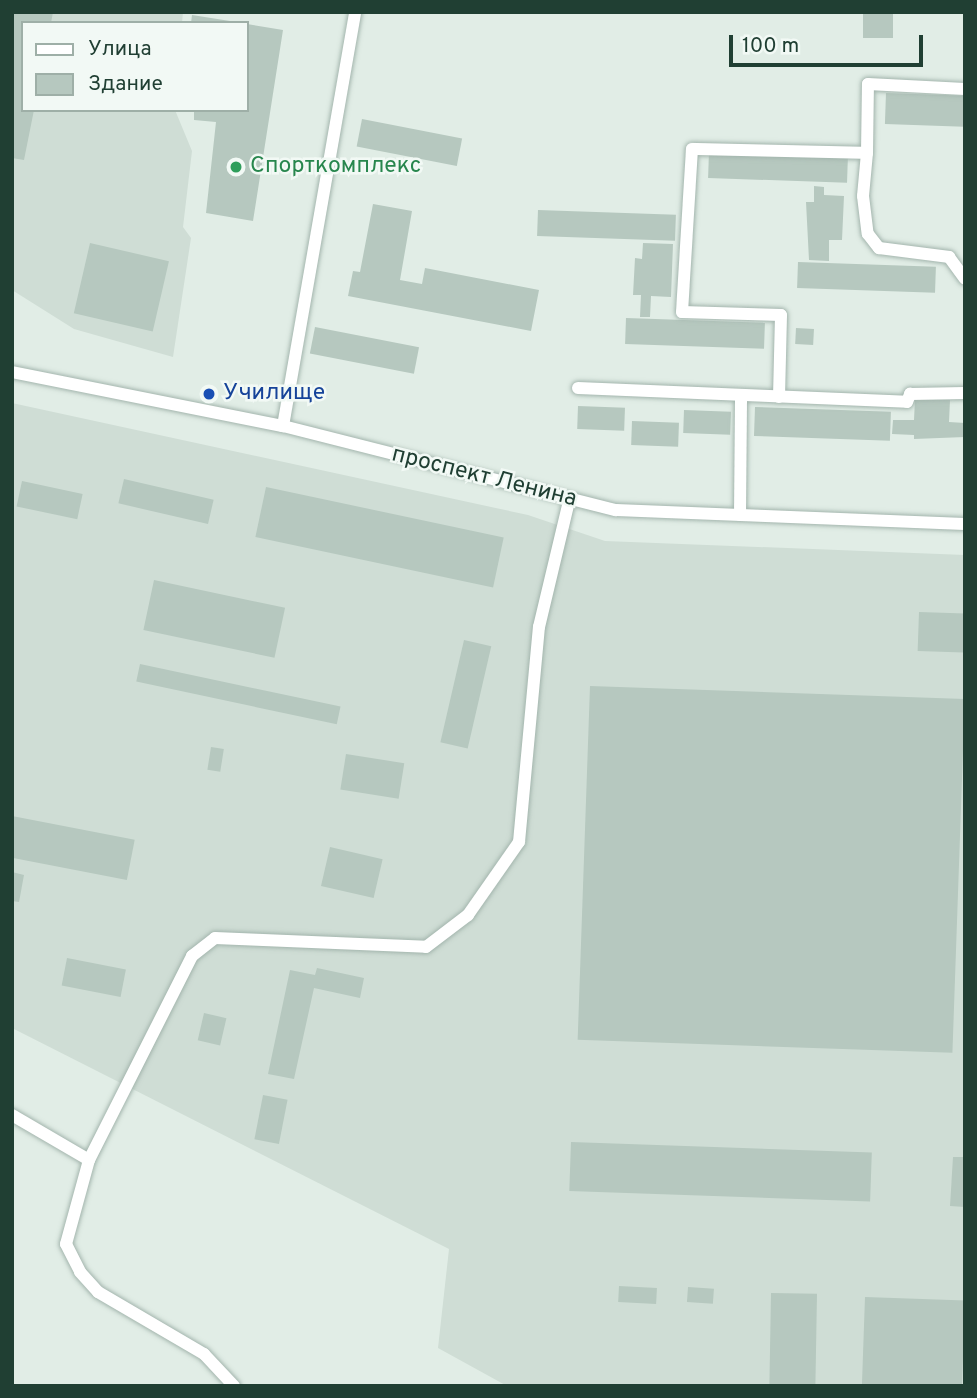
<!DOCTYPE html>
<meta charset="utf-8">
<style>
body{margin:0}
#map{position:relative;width:977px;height:1398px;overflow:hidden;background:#e1ede6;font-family:Overpass,sans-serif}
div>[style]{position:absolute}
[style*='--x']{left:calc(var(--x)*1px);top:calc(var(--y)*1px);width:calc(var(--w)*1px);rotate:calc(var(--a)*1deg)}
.built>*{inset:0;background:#cfddd5}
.building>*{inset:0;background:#b6c8bf;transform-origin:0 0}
.roads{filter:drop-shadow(0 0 2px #a3b5ad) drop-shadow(0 0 2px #a3b5ad)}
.minor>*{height:12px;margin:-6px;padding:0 6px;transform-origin:6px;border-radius:6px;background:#fff}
.dots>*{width:19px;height:19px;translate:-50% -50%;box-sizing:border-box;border:4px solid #f2f9f5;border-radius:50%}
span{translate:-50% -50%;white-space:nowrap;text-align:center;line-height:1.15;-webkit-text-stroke:5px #f2f9f5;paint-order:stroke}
.leisure-label{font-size:23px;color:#27864d}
.left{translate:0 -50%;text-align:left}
.transit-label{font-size:23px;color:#164399}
.street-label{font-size:23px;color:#203f33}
.frame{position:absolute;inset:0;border:14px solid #203f33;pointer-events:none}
.legend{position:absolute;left:21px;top:21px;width:228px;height:91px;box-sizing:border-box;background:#f2f9f5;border:2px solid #9eafa7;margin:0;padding:9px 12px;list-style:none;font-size:21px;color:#203f33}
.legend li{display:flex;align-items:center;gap:14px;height:35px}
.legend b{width:35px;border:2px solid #9eafa7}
.scale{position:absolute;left:729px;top:35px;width:194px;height:32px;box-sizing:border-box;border:4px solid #203f33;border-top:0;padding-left:9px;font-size:21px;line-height:24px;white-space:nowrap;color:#203f33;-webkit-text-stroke:5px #f2f9f5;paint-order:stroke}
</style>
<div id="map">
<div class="built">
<i style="clip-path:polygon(12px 12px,183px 12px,182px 23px,23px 23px,23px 110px,175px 110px,192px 151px,183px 227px,191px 238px,173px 357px,74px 329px,12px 290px)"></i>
<i style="clip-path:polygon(12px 403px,528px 515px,605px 541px,965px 555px,965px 1386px,507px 1386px,438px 1348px,449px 1249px,12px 1028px)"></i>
</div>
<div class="building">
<i style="clip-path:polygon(12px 12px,53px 12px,51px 23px,23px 23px,23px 110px,34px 110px,24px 160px,12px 158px)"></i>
<i style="left:863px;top:12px;width:30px;height:26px"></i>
<i style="clip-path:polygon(192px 15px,230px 21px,230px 23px,191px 23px)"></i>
<i style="clip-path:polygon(247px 24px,283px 30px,253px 221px,206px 213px,216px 122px,194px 120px,194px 110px,247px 110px)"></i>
<i style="left:886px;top:93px;width:79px;height:31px;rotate:2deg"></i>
<i style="left:362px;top:119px;width:102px;height:28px;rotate:11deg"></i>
<i style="left:709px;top:152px;width:139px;height:26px;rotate:2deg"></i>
<i style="clip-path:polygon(814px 186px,824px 187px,824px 195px,844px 196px,842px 240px,829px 240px,829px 261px,809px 260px,806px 202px,814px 202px)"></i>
<i style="clip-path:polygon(373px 204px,412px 211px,400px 280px,422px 284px,425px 268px,539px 290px,531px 331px,348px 296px,353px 271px,360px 272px)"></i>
<i style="left:538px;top:210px;width:138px;height:26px;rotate:2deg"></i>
<i style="left:90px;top:243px;width:81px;height:72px;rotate:13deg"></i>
<i style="clip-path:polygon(643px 243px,673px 244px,671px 297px,651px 296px,650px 317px,640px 317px,641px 295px,633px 295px,635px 258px,642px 259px)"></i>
<i style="left:798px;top:262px;width:138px;height:26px;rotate:2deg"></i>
<i style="left:626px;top:318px;width:139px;height:26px;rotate:2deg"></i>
<i style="left:315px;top:327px;width:106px;height:27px;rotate:11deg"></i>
<i style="left:796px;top:328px;width:18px;height:16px;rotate:3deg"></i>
<i style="clip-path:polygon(915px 399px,950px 400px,949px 422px,965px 423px,965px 437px,914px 439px,914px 435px,892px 434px,893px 420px,914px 420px)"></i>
<i style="left:578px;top:406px;width:47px;height:23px;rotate:2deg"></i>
<i style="left:755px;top:407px;width:136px;height:29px;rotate:2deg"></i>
<i style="left:684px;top:410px;width:47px;height:23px;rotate:2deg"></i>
<i style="left:632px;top:421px;width:47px;height:24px;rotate:2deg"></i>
<i style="left:124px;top:479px;width:92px;height:25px;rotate:13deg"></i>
<i style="left:22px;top:481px;width:62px;height:26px;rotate:12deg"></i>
<i style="left:266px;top:487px;width:243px;height:51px;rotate:12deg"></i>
<i style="left:154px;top:580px;width:134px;height:51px;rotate:12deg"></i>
<i style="left:919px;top:612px;width:46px;height:39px;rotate:2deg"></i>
<i style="left:464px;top:640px;width:28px;height:105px;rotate:13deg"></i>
<i style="left:140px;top:664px;width:205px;height:18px;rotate:12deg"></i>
<i style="left:590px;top:686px;width:375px;height:354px;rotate:2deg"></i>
<i style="left:211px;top:747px;width:13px;height:23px;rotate:9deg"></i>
<i style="left:346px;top:754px;width:59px;height:36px;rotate:9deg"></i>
<i style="left:12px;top:816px;width:125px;height:41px;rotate:11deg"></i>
<i style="left:330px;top:847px;width:54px;height:40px;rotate:13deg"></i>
<i style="clip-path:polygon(12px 872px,24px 875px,19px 902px,12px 901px)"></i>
<i style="left:67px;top:958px;width:60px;height:28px;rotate:11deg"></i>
<i style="clip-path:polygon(317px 968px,364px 978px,360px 998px,314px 988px,294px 1079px,268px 1074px,290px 970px,315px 975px)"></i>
<i style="left:204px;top:1013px;width:23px;height:28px;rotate:13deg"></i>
<i style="left:263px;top:1095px;width:25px;height:45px;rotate:11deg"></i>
<i style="left:571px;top:1142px;width:301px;height:49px;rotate:2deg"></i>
<i style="clip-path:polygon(953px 1157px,965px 1157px,965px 1207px,950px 1206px)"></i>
<i style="left:619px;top:1286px;width:38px;height:16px;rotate:3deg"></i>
<i style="left:688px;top:1287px;width:26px;height:15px;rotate:4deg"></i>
<i style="left:771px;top:1293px;width:46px;height:93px;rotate:1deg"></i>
<i style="left:865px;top:1297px;width:100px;height:89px;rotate:2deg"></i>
</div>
<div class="roads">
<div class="minor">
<i style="--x:867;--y:153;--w:43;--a:95.3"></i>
<i style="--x:863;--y:196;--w:38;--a:83"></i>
<i style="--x:868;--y:234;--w:18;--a:52"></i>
<i style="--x:879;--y:248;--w:71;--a:7.3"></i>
<i style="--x:949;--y:257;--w:27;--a:54"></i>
<i style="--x:12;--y:372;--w:276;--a:11.3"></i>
<i style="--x:283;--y:426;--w:343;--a:14.2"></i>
<i style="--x:616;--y:510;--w:349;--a:2.3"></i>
<i style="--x:578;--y:388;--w:329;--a:2.4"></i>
<i style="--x:907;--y:402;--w:9;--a:-69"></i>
<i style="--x:910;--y:394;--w:55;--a:-1"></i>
<i style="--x:779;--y:397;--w:82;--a:-88.6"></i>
<i style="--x:781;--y:315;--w:99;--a:-178.3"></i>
<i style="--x:682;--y:312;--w:163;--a:-86.5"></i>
<i style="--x:692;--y:149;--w:175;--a:1.3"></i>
<i style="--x:867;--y:153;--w:69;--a:-89.2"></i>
<i style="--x:868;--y:84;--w:97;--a:3"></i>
<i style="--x:283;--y:426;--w:420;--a:-80.1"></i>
<i style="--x:740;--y:515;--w:120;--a:-89.5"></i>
<i style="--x:12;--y:1115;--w:89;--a:30.3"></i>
<i style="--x:89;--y:1160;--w:229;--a:-63.2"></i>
<i style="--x:192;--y:956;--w:29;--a:-38"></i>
<i style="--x:215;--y:938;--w:211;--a:2.4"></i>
<i style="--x:426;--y:947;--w:53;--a:-37.3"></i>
<i style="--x:468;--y:915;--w:89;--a:-55.1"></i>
<i style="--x:519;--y:842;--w:216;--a:-84.7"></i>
<i style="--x:539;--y:627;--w:130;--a:-76.6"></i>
<i style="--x:89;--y:1160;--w:87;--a:105.3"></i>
<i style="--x:66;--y:1244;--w:31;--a:63"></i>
<i style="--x:80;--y:1272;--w:27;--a:48"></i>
<i style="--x:98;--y:1292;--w:123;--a:30.3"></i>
<i style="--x:204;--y:1354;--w:44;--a:46.8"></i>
</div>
</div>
<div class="dots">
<i style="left:236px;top:167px;background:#2e9e5b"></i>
<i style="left:209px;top:394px;background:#1a4fb4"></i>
</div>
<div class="leisure-label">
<span class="left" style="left:250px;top:167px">Спорткомплекс</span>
</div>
<div class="transit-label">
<span class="left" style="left:223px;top:394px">Училище</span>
</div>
<div class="street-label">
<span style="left:484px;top:478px;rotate:14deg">проспект Ленина</span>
</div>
<div class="frame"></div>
<ul class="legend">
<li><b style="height:9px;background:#fff"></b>Улица</li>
<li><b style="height:19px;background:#b6c8bf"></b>Здание</li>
</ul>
<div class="scale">100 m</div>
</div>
